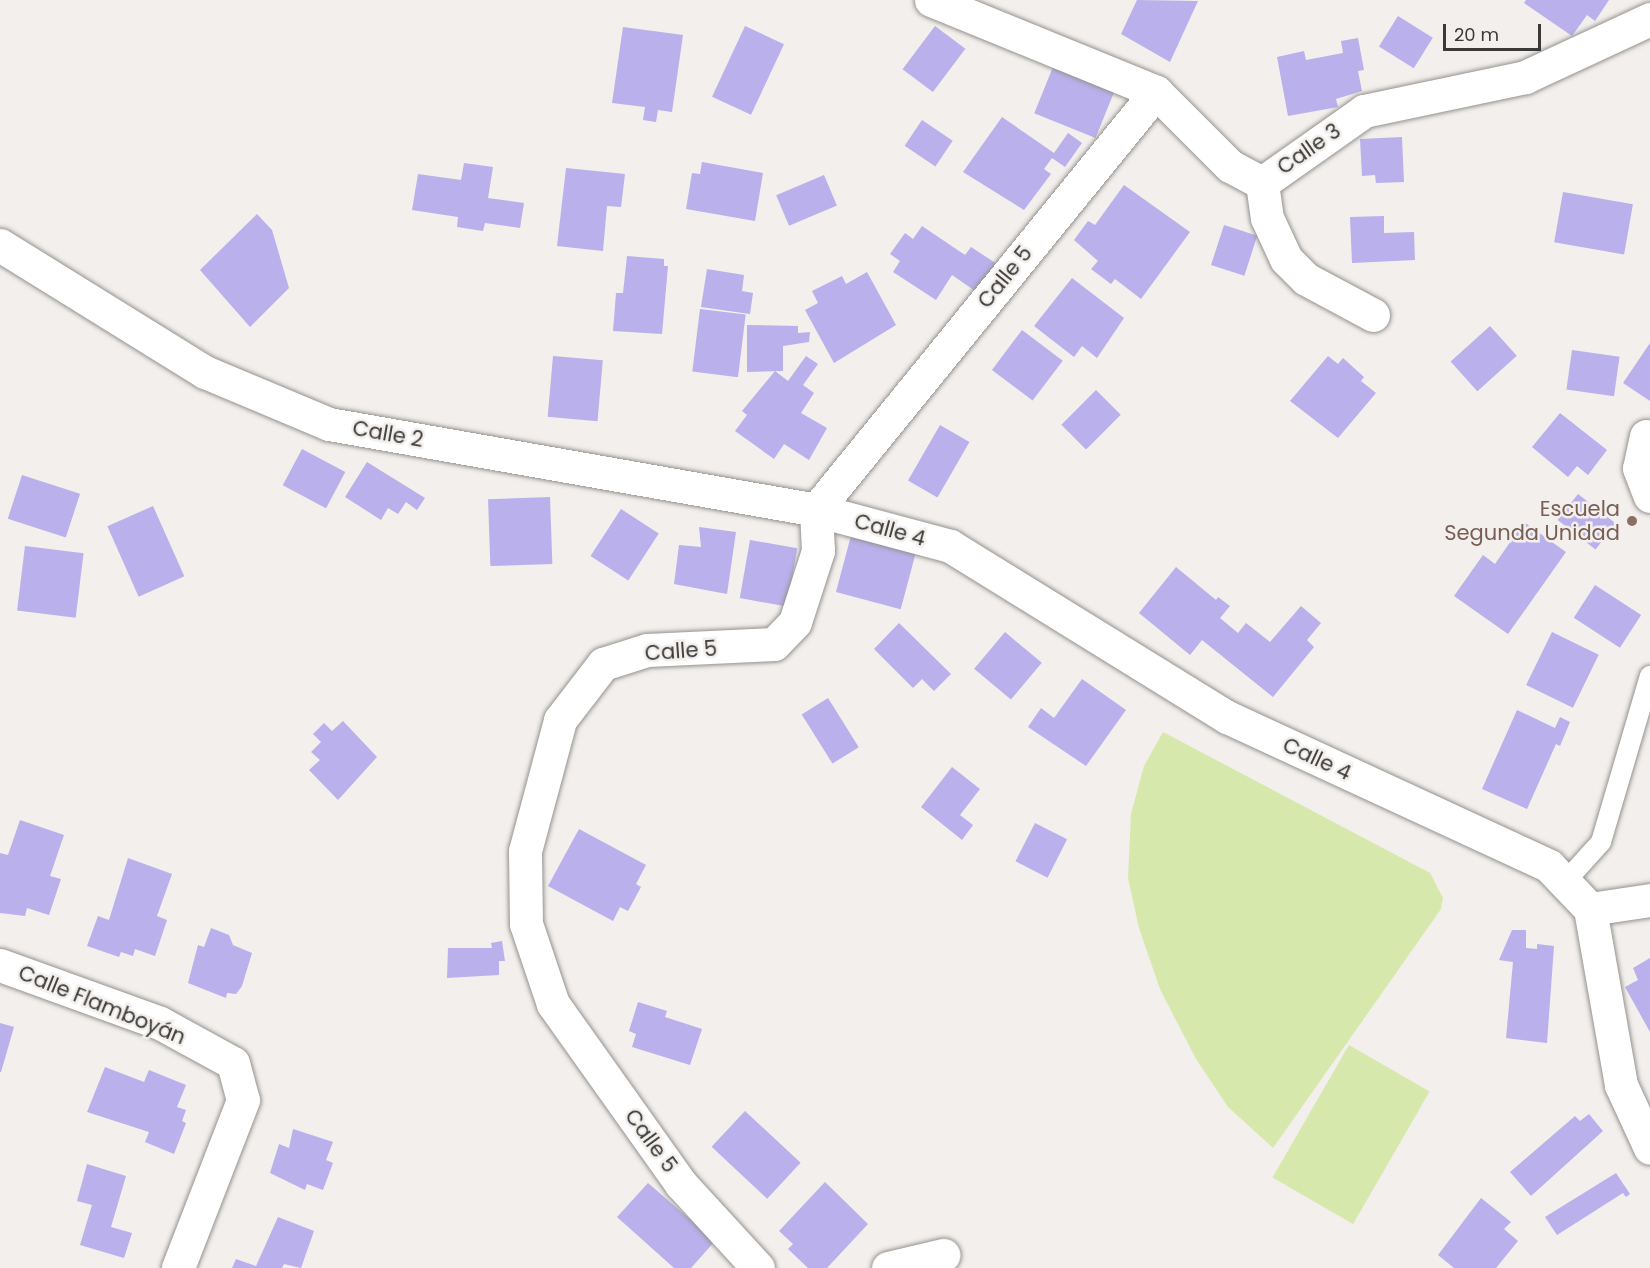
<!DOCTYPE html>
<meta charset="utf-8">
<style>
body{margin:0}
#map{position:relative;width:1650px;height:1268px;overflow:hidden;background:#f2efec;font-family:Poppins,sans-serif}
div>[style]{position:absolute}
[style*='--x']{left:calc(var(--x)*1px);top:calc(var(--y)*1px);width:calc(var(--w)*1px);rotate:calc(var(--a)*1deg)}
.green>*{inset:0;background:#d6e8ac;transform-origin:0 0}
.building>*{inset:0;background:#bab0eb;transform-origin:0 0}
.roads{filter:drop-shadow(0 0 2px #94928f) drop-shadow(0 0 2px #94928f)}
.lane>*{height:20px;margin:-10px;padding:0 10px;transform-origin:10px;border-radius:10px;background:#fff}
.street>*{height:33px;margin:-16.5px;padding:0 16.5px;transform-origin:16.5px;border-radius:16.5px;background:#fff}
.dots>*{width:16px;height:16px;translate:-50% -50%;box-sizing:border-box;border:3px solid #f2efec;border-radius:50%}
span{translate:-50% -50%;white-space:nowrap;text-align:center;line-height:1.15;-webkit-text-stroke:5px #f2efec;paint-order:stroke}
.street-label{font-size:21px;color:#3b3a38}
.education-label{font-size:21px;color:#785e54}
.right{translate:-100% -50%;text-align:right}
.scale{position:absolute;left:1443px;top:24px;width:98px;height:27px;box-sizing:border-box;border:3px solid #3b3a38;border-top:0;padding-left:8px;font-size:18px;line-height:21px;white-space:nowrap;color:#3b3a38;-webkit-text-stroke:4px #f2efec;paint-order:stroke}
</style>
<div id="map">
<div class="green">
<i style="clip-path:polygon(1163px 732px,1430px 873px,1443px 898px,1441px 909px,1273px 1148px,1228px 1107px,1196px 1059px,1160px 989px,1139px 928px,1128px 878px,1131px 814px,1144px 766px)"></i>
<i style="left:1349px;top:1045px;width:93px;height:153px;rotate:30deg"></i>
</div>
<div class="building">
<i style="clip-path:polygon(1137px 0,1198px 1px,1170px 62px,1121px 34px)"></i>
<i style="clip-path:polygon(1526px 0,1609px 0,1595px 21px,1587px 15px,1572px 36px,1524px 3px)"></i>
<i style="left:1398px;top:16px;width:41px;height:36px;rotate:32deg"></i>
<i style="left:745px;top:26px;width:43px;height:78px;rotate:25deg"></i>
<i style="left:935px;top:26px;width:38px;height:54px;rotate:37deg"></i>
<i style="clip-path:polygon(623px 27px,683px 35px,672px 112px,658px 110px,656px 122px,643px 120px,645px 107px,612px 103px)"></i>
<i style="clip-path:polygon(1358px 38px,1364px 70px,1358px 71px,1362px 91px,1336px 99px,1338px 107px,1288px 116px,1277px 57px,1304px 51px,1306px 60px,1343px 53px,1341px 41px)"></i>
<i style="left:1053px;top:67px;width:66px;height:50px;rotate:22deg"></i>
<i style="clip-path:polygon(1002px 117px,1054px 153px,1068px 133px,1082px 143px,1065px 167px,1052px 158px,1044px 169px,1051px 174px,1024px 210px,963px 172px)"></i>
<i style="left:922px;top:120px;width:37px;height:31px;rotate:34deg"></i>
<i style="clip-path:polygon(1402px 137px,1404px 182px,1376px 183px,1375px 175px,1362px 176px,1360px 139px)"></i>
<i style="clip-path:polygon(702px 162px,763px 173px,755px 221px,686px 209px,692px 173px,700px 174px)"></i>
<i style="clip-path:polygon(464px 163px,493px 167px,488px 198px,524px 203px,520px 228px,485px 223px,483px 231px,457px 227px,458px 217px,412px 210px,418px 174px,461px 180px)"></i>
<i style="clip-path:polygon(566px 168px,625px 174px,621px 207px,607px 206px,603px 251px,557px 246px)"></i>
<i style="left:824px;top:175px;width:33px;height:52px;rotate:67deg"></i>
<i style="clip-path:polygon(1124px 185px,1190px 232px,1141px 299px,1115px 279px,1111px 284px,1091px 269px,1098px 261px,1074px 240px,1088px 221px,1095px 225px)"></i>
<i style="left:1563px;top:192px;width:71px;height:51px;rotate:10deg"></i>
<i style="clip-path:polygon(257px 214px,272px 230px,289px 288px,250px 327px,200px 270px)"></i>
<i style="clip-path:polygon(1384px 216px,1384px 233px,1414px 232px,1415px 260px,1352px 263px,1350px 217px)"></i>
<i style="left:1224px;top:225px;width:35px;height:42px;rotate:18deg"></i>
<i style="clip-path:polygon(922px 226px,965px 255px,971px 247px,997px 264px,978px 293px,952px 275px,936px 300px,893px 272px,900px 261px,890px 254px,905px 233px,913px 239px)"></i>
<i style="clip-path:polygon(627px 256px,664px 259px,664px 266px,668px 266px,662px 334px,613px 331px,616px 293px,623px 293px)"></i>
<i style="clip-path:polygon(707px 269px,744px 275px,742px 291px,753px 293px,750px 314px,701px 307px)"></i>
<i style="clip-path:polygon(867px 272px,896px 325px,834px 363px,805px 310px,818px 303px,812px 291px,842px 276px,846px 284px)"></i>
<i style="clip-path:polygon(1072px 278px,1124px 318px,1097px 358px,1082px 346px,1074px 357px,1034px 326px)"></i>
<i style="left:700px;top:309px;width:46px;height:63px;rotate:7deg"></i>
<i style="clip-path:polygon(747px 325px,798px 326px,798px 333px,810px 332px,809px 342px,783px 346px,783px 371px,747px 372px)"></i>
<i style="left:1490px;top:326px;width:40px;height:53px;rotate:48deg"></i>
<i style="left:1022px;top:330px;width:51px;height:50px;rotate:37deg"></i>
<i style="clip-path:polygon(1650px 343px,1650px 401px,1623px 383px)"></i>
<i style="left:1572px;top:350px;width:48px;height:40px;rotate:8deg"></i>
<i style="left:553px;top:356px;width:50px;height:61px;rotate:5deg"></i>
<i style="clip-path:polygon(806px 356px,818px 364px,803px 385px,814px 393px,801px 413px,827px 428px,809px 460px,784px 444px,774px 459px,735px 431px,747px 415px,742px 411px,775px 371px,788px 381px)"></i>
<i style="clip-path:polygon(1328px 356px,1338px 364px,1343px 358px,1364px 377px,1361px 381px,1376px 393px,1338px 438px,1290px 401px)"></i>
<i style="left:1096px;top:390px;width:35px;height:49px;rotate:45deg"></i>
<i style="clip-path:polygon(1560px 413px,1607px 450px,1588px 475px,1577px 466px,1568px 477px,1532px 447px)"></i>
<i style="left:940px;top:425px;width:34px;height:64px;rotate:30deg"></i>
<i style="left:302px;top:449px;width:49px;height:41px;rotate:28deg"></i>
<i style="clip-path:polygon(367px 462px,425px 498px,417px 510px,406px 502px,398px 514px,388px 508px,381px 520px,345px 497px)"></i>
<i style="left:22px;top:475px;width:61px;height:46px;rotate:18deg"></i>
<i style="left:1578px;top:494px;width:48px;height:33px;rotate:38deg"></i>
<i style="left:550px;top:497px;width:67px;height:62px;rotate:88deg"></i>
<i style="left:153px;top:506px;width:77px;height:50px;rotate:66deg"></i>
<i style="left:621px;top:509px;width:45px;height:56px;rotate:33deg"></i>
<i style="clip-path:polygon(1524px 522px,1566px 552px,1508px 634px,1454px 596px,1483px 555px,1495px 564px)"></i>
<i style="clip-path:polygon(699px 527px,736px 532px,727px 594px,674px 584px,679px 545px,701px 547px)"></i>
<i style="left:852px;top:532px;width:67px;height:62px;rotate:15deg"></i>
<i style="left:750px;top:540px;width:48px;height:59px;rotate:10deg"></i>
<i style="left:25px;top:546px;width:59px;height:65px;rotate:7deg"></i>
<i style="clip-path:polygon(1176px 567px,1216px 600px,1218px 597px,1230px 606px,1220px 618px,1238px 633px,1246px 623px,1270px 642px,1301px 606px,1321px 623px,1307px 640px,1314px 647px,1273px 697px,1202px 640px,1190px 655px,1139px 613px)"></i>
<i style="left:1595px;top:585px;width:55px;height:39px;rotate:33deg"></i>
<i style="clip-path:polygon(899px 623px,951px 674px,934px 691px,922px 679px,913px 688px,874px 649px)"></i>
<i style="left:1005px;top:632px;width:48px;height:48px;rotate:40deg"></i>
<i style="left:1552px;top:632px;width:52px;height:59px;rotate:26deg"></i>
<i style="clip-path:polygon(1082px 679px,1126px 710px,1086px 766px,1028px 727px,1041px 708px,1054px 718px)"></i>
<i style="left:828px;top:698px;width:58px;height:31px;rotate:58deg"></i>
<i style="clip-path:polygon(1517px 710px,1555px 728px,1560px 717px,1570px 722px,1560px 746px,1556px 744px,1527px 809px,1482px 789px)"></i>
<i style="clip-path:polygon(343px 721px,377px 757px,338px 800px,309px 770px,320px 760px,311px 752px,321px 742px,313px 734px,324px 723px,332px 731px)"></i>
<i style="clip-path:polygon(952px 767px,980px 789px,960px 815px,973px 825px,962px 840px,921px 807px)"></i>
<i style="clip-path:polygon(20px 820px,64px 835px,50px 876px,61px 879px,49px 915px,27px 908px,25px 916px,0 913px,0 853px,8px 855px)"></i>
<i style="left:1035px;top:823px;width:36px;height:43px;rotate:27deg"></i>
<i style="clip-path:polygon(579px 829px,646px 865px,636px 884px,641px 887px,628px 911px,620px 907px,613px 921px,548px 886px)"></i>
<i style="clip-path:polygon(128px 858px,172px 874px,157px 916px,167px 920px,155px 956px,135px 949px,133px 956px,121px 952px,119px 957px,87px 946px,98px 916px,109px 920px)"></i>
<i style="clip-path:polygon(211px 928px,229px 935px,233px 945px,252px 953px,242px 986px,236px 994px,227px 993px,226px 998px,188px 983px,198px 945px,204px 947px)"></i>
<i style="clip-path:polygon(1512px 930px,1526px 930px,1526px 948px,1537px 949px,1537px 944px,1554px 946px,1547px 1043px,1506px 1038px,1513px 962px,1499px 960px)"></i>
<i style="clip-path:polygon(502px 941px,505px 961px,499px 961px,499px 975px,447px 978px,448px 948px,492px 948px,491px 943px)"></i>
<i style="clip-path:polygon(1650px 958px,1650px 1032px,1625px 987px,1638px 980px,1633px 968px)"></i>
<i style="clip-path:polygon(638px 1002px,667px 1011px,665px 1017px,702px 1029px,690px 1065px,632px 1047px,636px 1034px,629px 1031px)"></i>
<i style="clip-path:polygon(0 1023px,14px 1027px,1px 1072px,0 1072px)"></i>
<i style="clip-path:polygon(105px 1067px,144px 1082px,149px 1070px,186px 1085px,177px 1107px,186px 1110px,182px 1121px,186px 1123px,174px 1154px,145px 1142px,149px 1132px,87px 1112px)"></i>
<i style="left:745px;top:1111px;width:76px;height:49px;rotate:43deg"></i>
<i style="clip-path:polygon(1589px 1114px,1603px 1131px,1531px 1196px,1510px 1172px,1575px 1116px,1580px 1121px)"></i>
<i style="clip-path:polygon(293px 1129px,333px 1142px,326px 1160px,333px 1163px,323px 1190px,307px 1184px,305px 1190px,270px 1173px,279px 1144px,289px 1148px)"></i>
<i style="clip-path:polygon(87px 1164px,126px 1176px,111px 1227px,132px 1233px,124px 1258px,80px 1245px,92px 1205px,77px 1201px)"></i>
<i style="clip-path:polygon(1616px 1173px,1630px 1194px,1626px 1197px,1623px 1193px,1557px 1235px,1545px 1217px)"></i>
<i style="clip-path:polygon(825px 1182px,868px 1224px,827px 1268px,808px 1268px,788px 1249px,793px 1244px,779px 1231px)"></i>
<i style="clip-path:polygon(648px 1183px,715px 1241px,691px 1268px,674px 1268px,617px 1217px)"></i>
<i style="clip-path:polygon(1481px 1198px,1511px 1222px,1504px 1229px,1518px 1241px,1496px 1268px,1454px 1268px,1438px 1255px)"></i>
<i style="clip-path:polygon(278px 1217px,314px 1231px,301px 1268px,284px 1264px,282px 1268px,232px 1268px,236px 1259px,256px 1266px)"></i>
</div>
<div class="roads">
<div class="lane">
<i style="--x:1565;--y:882;--w:54;--a:-48"></i>
<i style="--x:1601;--y:842;--w:173;--a:-73.6"></i>
</div>
<div class="street">
<i style="--x:931;--y:0;--w:243;--a:22.2"></i>
<i style="--x:1156;--y:92;--w:105;--a:45"></i>
<i style="--x:1230;--y:166;--w:36;--a:28"></i>
<i style="--x:1262;--y:183;--w:125;--a:-35.2"></i>
<i style="--x:1364;--y:111;--w:165;--a:-11.9"></i>
<i style="--x:1525;--y:77;--w:138;--a:-24.9"></i>
<i style="--x:1262;--y:183;--w:35;--a:82"></i>
<i style="--x:1267;--y:218;--w:45;--a:65.1"></i>
<i style="--x:1286;--y:259;--w:28;--a:45"></i>
<i style="--x:1306;--y:279;--w:76;--a:28.2"></i>
<i style="--x:0;--y:245;--w:241;--a:31.8"></i>
<i style="--x:205;--y:372;--w:134;--a:22.8"></i>
<i style="--x:329;--y:424;--w:495;--a:10"></i>
<i style="--x:816;--y:510;--w:139;--a:15"></i>
<i style="--x:950;--y:546;--w:326;--a:31.7"></i>
<i style="--x:1227;--y:717;--w:355;--a:24.8"></i>
<i style="--x:1549;--y:866;--w:59;--a:46.4"></i>
<i style="--x:1590;--y:909;--w:179;--a:80"></i>
<i style="--x:1621;--y:1085;--w:69;--a:65.3"></i>
<i style="--x:1646;--y:436;--w:33;--a:102"></i>
<i style="--x:1639;--y:468;--w:30;--a:69"></i>
<i style="--x:1590;--y:909;--w:61;--a:-8.5"></i>
<i style="--x:0;--y:965;--w:170;--a:19.9"></i>
<i style="--x:160;--y:1023;--w:83;--a:28.7"></i>
<i style="--x:233;--y:1063;--w:38;--a:75"></i>
<i style="--x:243;--y:1100;--w:180;--a:111.2"></i>
<i style="--x:758;--y:1268;--w:114;--a:-132.5"></i>
<i style="--x:681;--y:1184;--w:221;--a:-125.4"></i>
<i style="--x:553;--y:1004;--w:84;--a:-108.6"></i>
<i style="--x:526;--y:924;--w:73;--a:-90.8"></i>
<i style="--x:525;--y:851;--w:136;--a:-75"></i>
<i style="--x:560;--y:720;--w:71;--a:-52.5"></i>
<i style="--x:603;--y:664;--w:46;--a:-17.7"></i>
<i style="--x:647;--y:650;--w:127;--a:-2.7"></i>
<i style="--x:774;--y:644;--w:30;--a:-46"></i>
<i style="--x:795;--y:622;--w:75;--a:-72.1"></i>
<i style="--x:818;--y:551;--w:41;--a:-92.8"></i>
<i style="--x:816;--y:510;--w:539;--a:-50.88"></i>
<i style="--x:888;--y:1268;--w:57;--a:-13.3"></i>
</div>
</div>
<div class="dots">
<i style="left:1632px;top:521px;background:#8d6e63"></i>
</div>
<div class="street-label">
<span style="left:1309px;top:149px;rotate:-35deg">Calle 3</span>
<span style="left:1005px;top:277px;rotate:-51deg">Calle 5</span>
<span style="left:388px;top:434px;rotate:10deg">Calle 2</span>
<span style="left:890px;top:530px;rotate:15deg">Calle 4</span>
<span style="left:681px;top:651px;rotate:-4deg">Calle 5</span>
<span style="left:1317px;top:759px;rotate:25deg">Calle 4</span>
<span style="left:102px;top:1005px;rotate:22deg">Calle Flamboyán</span>
<span style="left:651px;top:1141px;rotate:54deg">Calle 5</span>
</div>
<div class="education-label">
<span class="right" style="left:1620px;top:521px">Escuela<br>Segunda Unidad</span>
</div>
<div class="scale">20 m</div>
</div>
